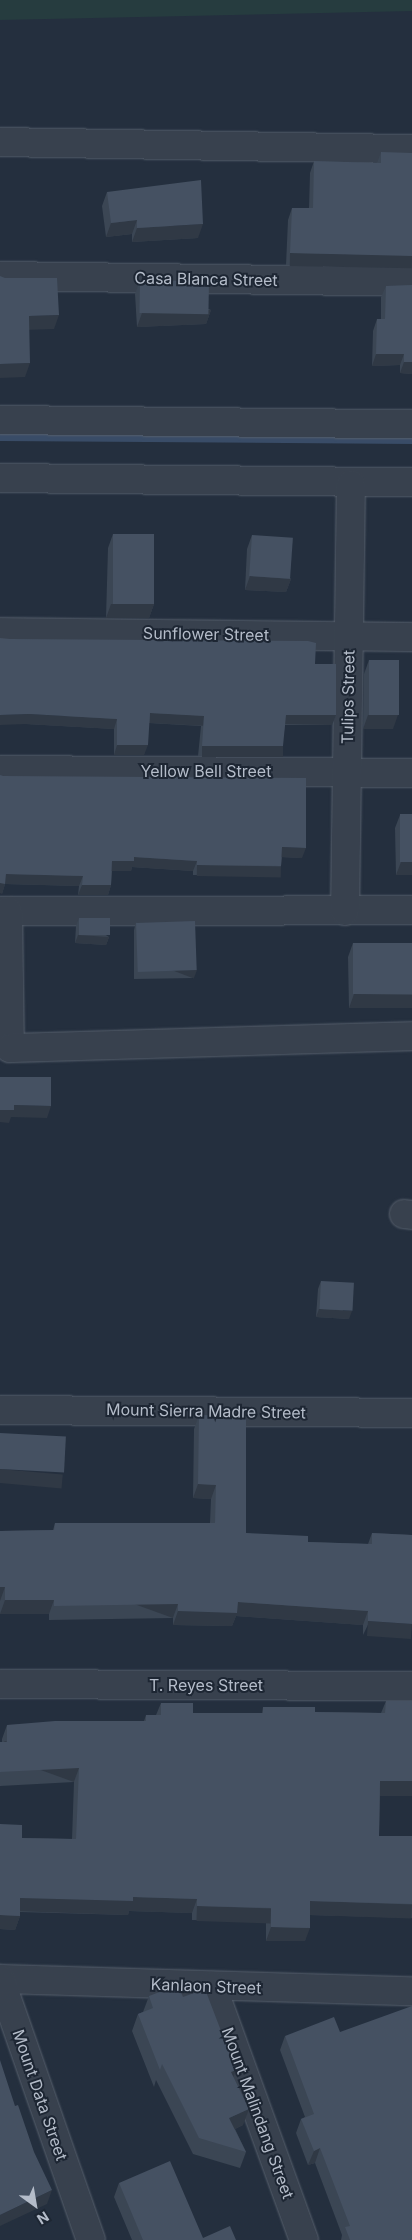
<!DOCTYPE html>
<style>
body{margin:0}
#map{position:relative;width:412px;height:2240px;overflow:hidden;background:#242f3e;font-family:Inter,sans-serif}
div>[style]{position:absolute}
[style*='--x']{left:calc(var(--x)*1px);top:calc(var(--y)*1px);width:calc(var(--w)*1px);rotate:calc(var(--a)*1deg)}
.green>*{inset:0;background:#263c3f}
.stream>*{height:10px;margin:-5px;padding:0 5px;transform-origin:5px;border-radius:5px;background:#394c67}
.roads{filter:drop-shadow(0 0 1px #565f6c) drop-shadow(0 0 1px #565f6c)}
.street>*{height:28px;margin:-14px;padding:0 14px;transform-origin:14px;border-radius:14px;background:#38414e}
.wall>*{inset:0;background:#3b4654}
.shaded-wall>*{inset:0;background:#303945;transform-origin:0 0}
.building>*{inset:0;background:#455162;transform-origin:0 0}
span{translate:-50% -50%;white-space:nowrap;text-align:center;line-height:1.15;-webkit-text-stroke:4px #1d2633;paint-order:stroke}
.street-label{font-size:16px;color:#b4bcc9}
.north{position:absolute;left:10px;top:2180px;width:50px;height:50px;-webkit-text-stroke:4px #1d2633;paint-order:stroke;rotate:148deg;font-size:14px;font-weight:700;line-height:20px;text-align:center;color:#b4bcc9}
.north::after{content:'';display:block;margin:auto;width:18px;height:22px;background:#b4bcc9;clip-path:polygon(50% 0,100% 100%,50% 72%,0 100%)}
</style>
<div id="map">
<div class="green">
<i style="clip-path:polygon(0 0,412px 0,412px 11px,0 20px)"></i>
</div>
<div class="stream">
<i style="--x:0;--y:436;--w:412;--a:0.4"></i>
</div>
<div class="roads">
<div class="street">
<i style="--x:0;--y:142;--w:412;--a:1"></i>
<i style="--x:0;--y:276;--w:412;--a:0.8"></i>
<i style="--x:0;--y:420;--w:412;--a:0.6"></i>
<i style="--x:0;--y:478;--w:412;--a:0.6"></i>
<i style="--x:0;--y:632;--w:412;--a:0.7"></i>
<i style="--x:0;--y:770;--w:412;--a:0.4"></i>
<i style="--x:0;--y:911;--w:412;--a:-0.1"></i>
<i style="--x:8;--y:911;--w:137;--a:89.2"></i>
<i style="--x:10;--y:1048;--w:402;--a:-1.7"></i>
<i style="--x:345;--y:911;--w:427;--a:-89.2"></i>
<i style="--x:404;--y:1214;--w:8;--a:7"></i>
<i style="--x:0;--y:1410;--w:412;--a:0.4"></i>
<i style="--x:0;--y:1684;--w:412;--a:0.3"></i>
<i style="--x:0;--y:1979;--w:412;--a:1.7"></i>
<i style="--x:0;--y:1979;--w:276;--a:70.8"></i>
<i style="--x:212;--y:1986;--w:270;--a:70.1"></i>
</div>
</div>
<div class="wall">
<i style="clip-path:polygon(381px 152px,412px 169px,412px 268px,286px 265px,288px 220px,292px 208px,309px 208px,310px 173px,314px 161px,377px 163px)"></i>
<i style="clip-path:polygon(107px 192px,198px 238px,132px 242px,132px 234px,106px 237px,102px 206px)"></i>
<i style="clip-path:polygon(140px 280px,211px 310px,206px 324px,137px 327px,135px 294px)"></i>
<i style="clip-path:polygon(412px 285px,412px 374px,400px 373px,400px 365px,372px 366px,373px 331px,377px 319px,381px 319px,381px 297px,386px 286px)"></i>
<i style="clip-path:polygon(113px 534px,154px 604px,149px 618px,106px 618px,108px 548px)"></i>
<i style="clip-path:polygon(252px 535px,291px 579px,286px 592px,245px 590px,247px 549px)"></i>
<i style="clip-path:polygon(369px 660px,393px 729px,363px 729px,364px 674px)"></i>
<i style="clip-path:polygon(315px 664px,336px 715px,332px 725px,285px 725px,280px 756px,198px 756px,201px 726px,149px 723px,144px 755px,114px 755px,114px 729px,26px 724px)"></i>
<i style="clip-path:polygon(0 775px,302px 858px,282px 857px,281px 866px,278px 876px,193px 875px,193px 871px,132px 867px,131px 871px,112px 871px,111px 885px,108px 895px,78px 895px,79px 886px,5px 884px,2px 894px)"></i>
<i style="clip-path:polygon(412px 814px,412px 875px,396px 875px,395px 828px,400px 815px)"></i>
<i style="clip-path:polygon(79px 918px,109px 937px,106px 945px,75px 943px,76px 926px)"></i>
<i style="clip-path:polygon(136px 922px,194px 978px,134px 979px,134px 930px)"></i>
<i style="clip-path:polygon(353px 943px,412px 943px,412px 1008px,349px 1008px,348px 957px)"></i>
<i style="clip-path:polygon(321px 1281px,349px 1319px,316px 1317px,318px 1289px)"></i>
<i style="clip-path:polygon(199px 1415px,246px 1533px,308px 1542px,368px 1544px,372px 1533px,412px 1535px,363px 1635px,363px 1625px,236px 1616px,232px 1626px,173px 1625px,173px 1618px,49px 1620px,49px 1614px,0 1614px,0 1531px,53px 1530px,55px 1523px,210px 1523px,211px 1499px,193px 1498px,194px 1429px)"></i>
<i style="clip-path:polygon(386px 1701px,412px 1795px,380px 1795px,379px 1836px,412px 1836px,412px 1918px,310px 1915px,305px 1941px,266px 1941px,266px 1922px,192px 1920px,192px 1913px,129px 1911px,128px 1915px,20px 1912px,20px 1916px,15px 1930px,0 1929px,0 1824px,22px 1838px,72px 1839px,74px 1782px,0 1786px,0 1742px,2px 1742px,2px 1739px,7px 1725px,144px 1721px,146px 1715px,156px 1715px,161px 1703px,193px 1713px,262px 1713px,263px 1707px,315px 1712px,381px 1713px)"></i>
<i style="clip-path:polygon(149px 1996px,183px 1997px,234px 2077px,243px 2125px,235px 2129px,246px 2152px,240px 2168px,193px 2154px,156px 2080px,154px 2087px,132px 2031px,138px 2014px,143px 2012px)"></i>
<i style="clip-path:polygon(285px 2036px,412px 2240px,341px 2240px,342px 2235px,315px 2163px,308px 2165px,296px 2133px,301px 2119px,305px 2117px,280px 2050px)"></i>
<i style="clip-path:polygon(119px 2183px,203px 2238px,236px 2240px,132px 2240px,114px 2197px)"></i>
</div>
<div class="shaded-wall">
<i style="clip-path:polygon(137px 220px,132px 234px,106px 237px,111px 223px)"></i>
<i style="clip-path:polygon(203px 224px,198px 238px,132px 242px,137px 228px)"></i>
<i style="left:290px;top:253px;width:122px;height:13px;rotate:1deg"></i>
<i style="clip-path:polygon(211px 310px,206px 324px,137px 327px,142px 313px)"></i>
<i style="clip-path:polygon(59px 315px,54px 329px,24px 330px,29px 316px)"></i>
<i style="clip-path:polygon(376px 354px,404px 354px,400px 365px,372px 366px)"></i>
<i style="clip-path:polygon(404px 362px,412px 362px,412px 374px,400px 373px)"></i>
<i style="clip-path:polygon(30px 363px,25px 377px,0 378px,0 364px)"></i>
<i style="clip-path:polygon(250px 576px,291px 579px,286px 592px,245px 590px)"></i>
<i style="clip-path:polygon(111px 604px,154px 604px,149px 618px,106px 618px)"></i>
<i style="left:150px;top:713px;width:54px;height:10px;rotate:3deg"></i>
<i style="clip-path:polygon(29px 714px,117px 719px,114px 729px,26px 724px,0 725px,0 715px)"></i>
<i style="clip-path:polygon(286px 715px,336px 715px,332px 725px,282px 724px)"></i>
<i style="clip-path:polygon(368px 715px,398px 715px,393px 729px,363px 729px)"></i>
<i style="clip-path:polygon(117px 745px,148px 745px,144px 755px,114px 755px)"></i>
<i style="left:202px;top:746px;width:81px;height:11px"></i>
<i style="clip-path:polygon(282px 847px,306px 848px,302px 858px,278px 857px)"></i>
<i style="clip-path:polygon(134px 857px,197px 861px,193px 871px,132px 867px,131px 871px,109px 871px,112px 861px)"></i>
<i style="clip-path:polygon(401px 862px,412px 862px,412px 875px,396px 875px)"></i>
<i style="left:197px;top:865px;width:84px;height:11px;rotate:1deg"></i>
<i style="clip-path:polygon(6px 874px,83px 876px,79px 886px,5px 884px,2px 894px,0 893px,0 883px)"></i>
<i style="clip-path:polygon(82px 885px,111px 885px,108px 895px,78px 895px)"></i>
<i style="clip-path:polygon(78px 935px,109px 937px,106px 945px,75px 943px)"></i>
<i style="left:197px;top:970px;width:9px;height:60px;rotate:111deg"></i>
<i style="clip-path:polygon(354px 994px,412px 995px,412px 1008px,349px 1008px)"></i>
<i style="clip-path:polygon(14px 1105px,51px 1106px,47px 1118px,11px 1117px,9px 1123px,0 1122px,0 1110px)"></i>
<i style="clip-path:polygon(319px 1309px,352px 1311px,349px 1319px,316px 1317px)"></i>
<i style="left:0;top:1469px;width:63px;height:14px;rotate:5deg"></i>
<i style="clip-path:polygon(198px 1484px,216px 1485px,211px 1499px,193px 1498px)"></i>
<i style="clip-path:polygon(0 1587px,5px 1587px,0 1601px)"></i>
<i style="clip-path:polygon(5px 1600px,54px 1600px,49px 1614px,0 1614px)"></i>
<i style="clip-path:polygon(238px 1602px,368px 1611px,363px 1625px,236px 1616px,232px 1626px,173px 1625px,178px 1611px)"></i>
<i style="left:178px;top:1604px;width:15px;height:124px;rotate:110deg"></i>
<i style="left:368px;top:1621px;width:44px;height:15px;rotate:4deg"></i>
<i style="left:79px;top:1768px;width:15px;height:79px;rotate:110deg"></i>
<i style="left:380px;top:1781px;width:32px;height:15px"></i>
<i style="clip-path:polygon(133px 1897px,197px 1899px,192px 1913px,129px 1911px,128px 1915px,15px 1911px,20px 1898px)"></i>
<i style="left:310px;top:1901px;width:102px;height:14px;rotate:2deg"></i>
<i style="left:197px;top:1906px;width:74px;height:15px;rotate:2deg"></i>
<i style="clip-path:polygon(0 1915px,20px 1916px,15px 1930px,0 1929px)"></i>
<i style="clip-path:polygon(271px 1927px,310px 1928px,305px 1941px,266px 1941px)"></i>
<i style="clip-path:polygon(236px 2070px,230px 2086px,231px 2072px)"></i>
<i style="clip-path:polygon(249px 2109px,243px 2125px,223px 2135px,229px 2118px)"></i>
<i style="clip-path:polygon(320px 2148px,315px 2163px,308px 2165px,314px 2151px)"></i>
<i style="clip-path:polygon(52px 2190px,47px 2204px,0 2226px,0 2215px)"></i>
</div>
<div class="building">
<i style="clip-path:polygon(381px 152px,412px 153px,412px 256px,290px 253px,292px 208px,313px 208px,314px 161px,381px 163px)"></i>
<i style="clip-path:polygon(201px 180px,203px 224px,137px 228px,137px 220px,111px 223px,107px 192px)"></i>
<i style="clip-path:polygon(0 276px,5px 278px,57px 278px,59px 315px,29px 316px,30px 363px,0 364px)"></i>
<i style="left:140px;top:280px;width:69px;height:33px;rotate:1deg"></i>
<i style="clip-path:polygon(412px 285px,412px 362px,404px 362px,404px 354px,376px 354px,377px 319px,385px 319px,386px 286px)"></i>
<i style="left:113px;top:534px;width:41px;height:70px"></i>
<i style="left:252px;top:535px;width:41px;height:41px;rotate:4deg"></i>
<i style="clip-path:polygon(0 638px,10px 639px,308px 641px,316px 643px,315px 664px,336px 664px,336px 715px,286px 715px,283px 746px,202px 746px,204px 716px,150px 713px,148px 745px,117px 745px,117px 719px,29px 714px,0 715px)"></i>
<i style="left:369px;top:660px;width:30px;height:55px"></i>
<i style="clip-path:polygon(0 775px,3px 776px,306px 778px,306px 848px,282px 847px,281px 866px,197px 865px,197px 861px,134px 857px,134px 861px,112px 861px,111px 885px,82px 885px,83px 876px,6px 874px,5px 884px,0 883px)"></i>
<i style="left:412px;top:814px;width:48px;height:12px;rotate:90deg"></i>
<i style="left:79px;top:918px;width:31px;height:17px"></i>
<i style="left:195px;top:921px;width:49px;height:59px;rotate:88deg"></i>
<i style="left:353px;top:943px;width:59px;height:51px"></i>
<i style="clip-path:polygon(0 1077px,51px 1077px,51px 1106px,14px 1105px,14px 1110px,0 1110px)"></i>
<i style="left:321px;top:1281px;width:33px;height:28px;rotate:3deg"></i>
<i style="clip-path:polygon(199px 1415px,246px 1416px,246px 1533px,308px 1536px,308px 1542px,372px 1544px,372px 1533px,412px 1535px,412px 1624px,368px 1621px,368px 1611px,238px 1602px,237px 1613px,178px 1611px,178px 1604px,54px 1606px,54px 1600px,5px 1600px,5px 1587px,0 1587px,0 1531px,54px 1530px,55px 1523px,215px 1523px,216px 1485px,198px 1484px)"></i>
<i style="left:0;top:1433px;width:66px;height:36px;rotate:3deg"></i>
<i style="clip-path:polygon(386px 1701px,412px 1701px,412px 1781px,380px 1781px,379px 1836px,412px 1836px,412px 1904px,310px 1901px,310px 1928px,271px 1927px,271px 1908px,197px 1906px,197px 1899px,133px 1897px,133px 1901px,20px 1898px,20px 1916px,0 1915px,0 1824px,22px 1825px,22px 1838px,76px 1839px,79px 1768px,0 1772px,0 1742px,7px 1742px,7px 1725px,55px 1721px,146px 1721px,146px 1715px,161px 1715px,161px 1703px,193px 1703px,193px 1713px,263px 1713px,263px 1707px,315px 1707px,315px 1712px,385px 1713px)"></i>
<i style="clip-path:polygon(178px 1985px,183px 1997px,205px 1989px,236px 2070px,231px 2072px,249px 2109px,229px 2118px,246px 2152px,199px 2138px,162px 2064px,160px 2070px,138px 2014px,153px 2008px,149px 1996px)"></i>
<i style="clip-path:polygon(412px 2006px,412px 2240px,350px 2240px,345px 2227px,350px 2226px,320px 2148px,314px 2151px,301px 2119px,314px 2114px,285px 2036px,334px 2017px,340px 2032px)"></i>
<i style="clip-path:polygon(0 2060px,15px 2106px,18px 2105px,34px 2152px,52px 2190px,0 2215px)"></i>
<i style="clip-path:polygon(170px 2161px,203px 2238px,230px 2226px,236px 2240px,143px 2240px,119px 2183px)"></i>
</div>
<div class="street-label">
<span style="left:206px;top:279px;rotate:1deg">Casa Blanca Street</span>
<span style="left:206px;top:634px;rotate:1deg">Sunflower Street</span>
<span style="left:348px;top:697px;rotate:-89deg">Tulips Street</span>
<span style="left:206px;top:771px">Yellow Bell Street</span>
<span style="left:206px;top:1411px;rotate:1deg">Mount Sierra Madre Street</span>
<span style="left:206px;top:1685px">T. Reyes Street</span>
<span style="left:206px;top:1986px;rotate:2deg">Kanlaon Street</span>
<span style="left:40px;top:2095px;rotate:71deg">Mount Data Street</span>
<span style="left:258px;top:2113px;rotate:70deg">Mount Malindang Street</span>
</div>
<div class="north">N</div>
</div>
